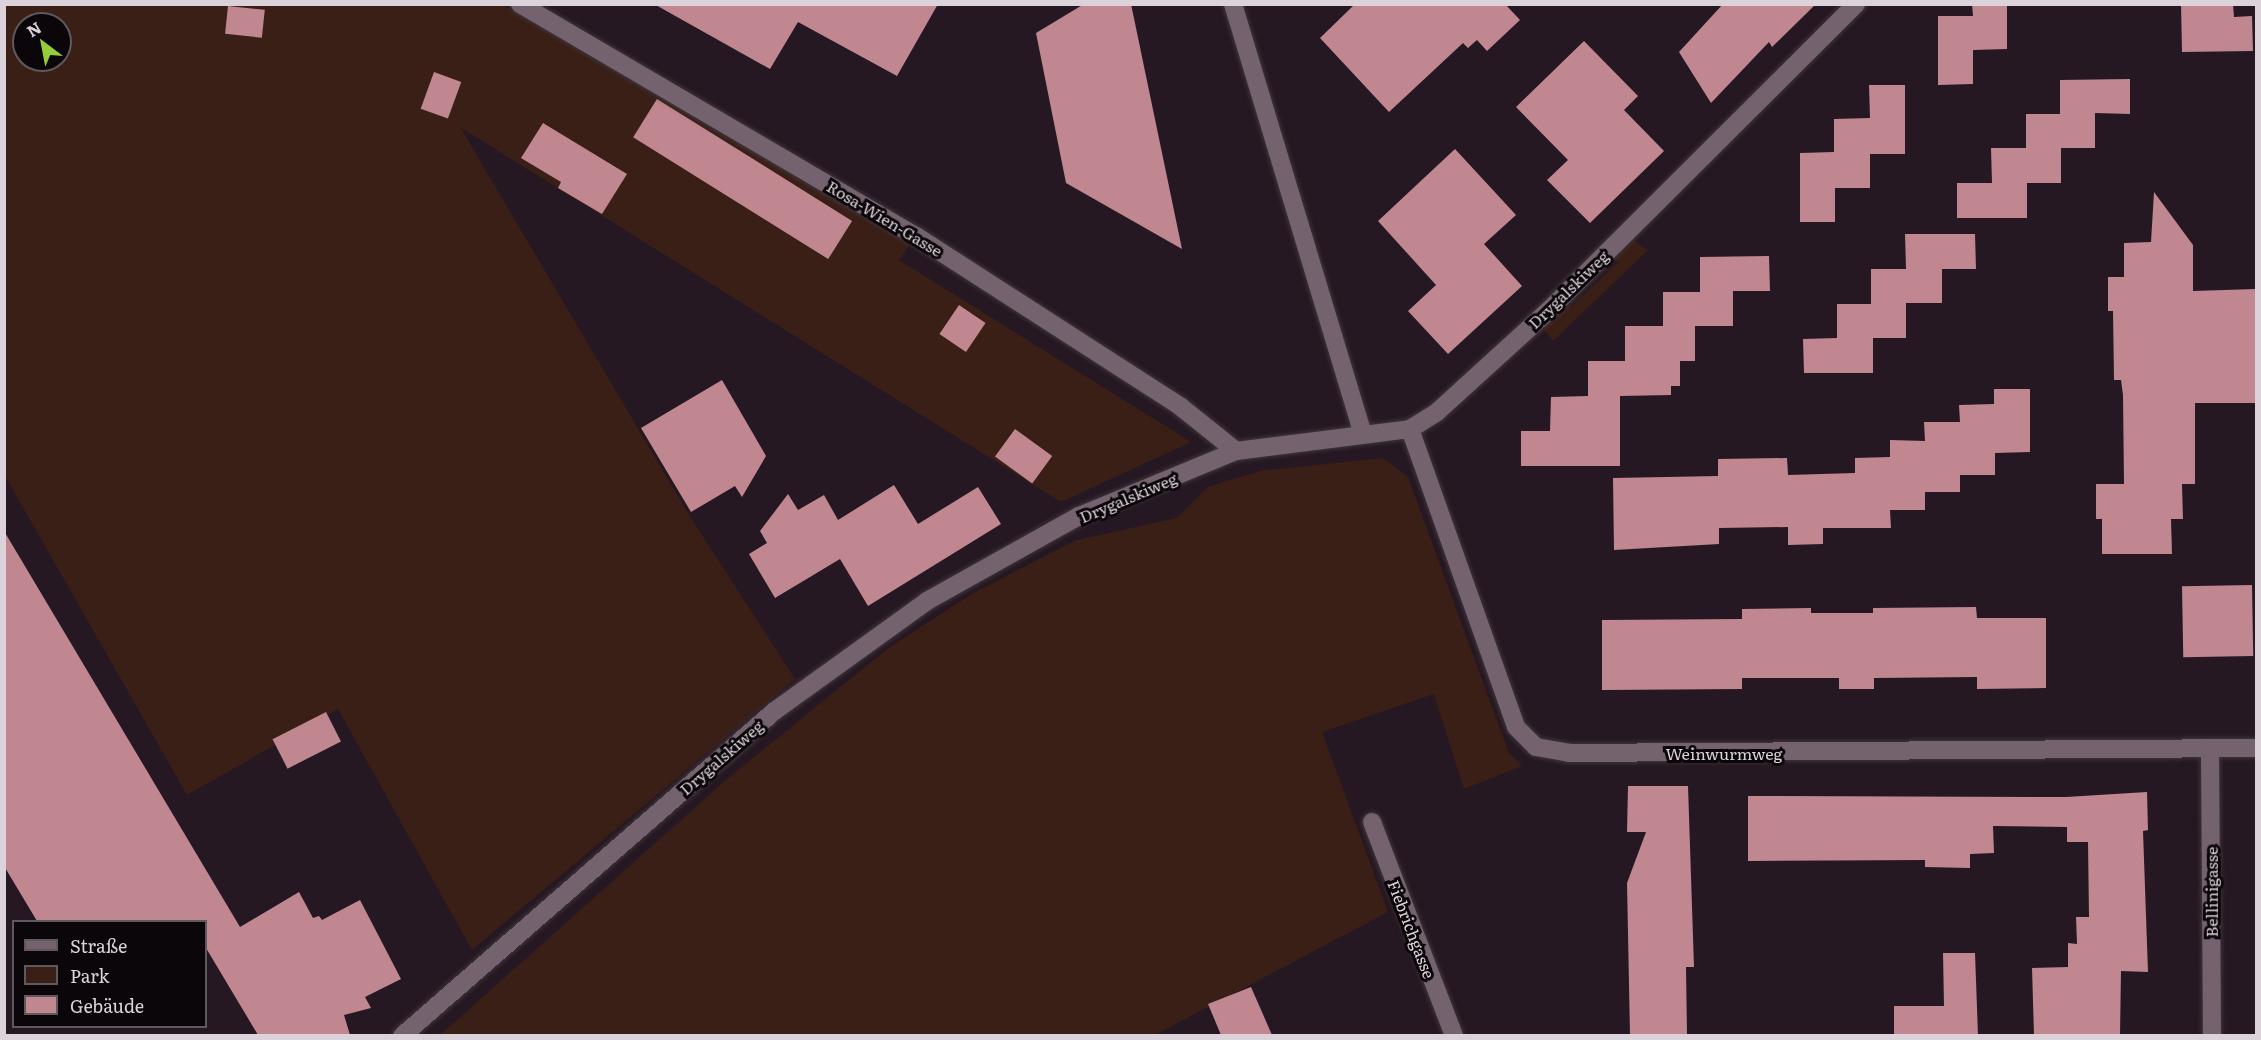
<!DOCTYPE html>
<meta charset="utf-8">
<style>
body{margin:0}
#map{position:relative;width:2261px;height:1040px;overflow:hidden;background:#261822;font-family:Literata,serif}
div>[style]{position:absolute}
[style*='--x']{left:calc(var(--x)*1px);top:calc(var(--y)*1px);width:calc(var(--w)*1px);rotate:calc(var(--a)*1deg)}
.green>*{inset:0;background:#3a1f17}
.building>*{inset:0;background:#c08791;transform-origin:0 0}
.roads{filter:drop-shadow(0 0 2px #3f353c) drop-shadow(0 0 2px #3f353c)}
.lane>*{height:18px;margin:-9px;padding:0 9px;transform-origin:9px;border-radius:9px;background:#74636f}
.street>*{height:18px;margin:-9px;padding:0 9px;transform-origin:9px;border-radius:9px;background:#74636f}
span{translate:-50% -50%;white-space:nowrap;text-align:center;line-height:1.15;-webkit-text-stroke:6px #0b0609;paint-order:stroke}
.street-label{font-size:16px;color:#dcd2d9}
.frame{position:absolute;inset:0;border:6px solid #dcd2d9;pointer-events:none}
.legend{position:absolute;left:12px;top:920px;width:195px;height:108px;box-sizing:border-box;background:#0b0609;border:2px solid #5f585c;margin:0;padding:8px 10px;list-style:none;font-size:18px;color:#dcd2d9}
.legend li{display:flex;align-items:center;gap:12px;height:30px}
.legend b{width:30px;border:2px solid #5f585c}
.north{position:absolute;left:12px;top:12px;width:60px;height:60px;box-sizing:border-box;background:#0b0609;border:2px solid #5f585c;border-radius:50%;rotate:328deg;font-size:16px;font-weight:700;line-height:24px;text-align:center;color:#dcd2d9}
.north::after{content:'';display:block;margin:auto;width:21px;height:27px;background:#96cc39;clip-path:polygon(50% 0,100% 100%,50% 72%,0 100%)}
</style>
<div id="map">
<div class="green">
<i style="clip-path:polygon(evenodd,4px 5px,503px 5px,911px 243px,899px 260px,1191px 442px,1061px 502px,460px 127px,689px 515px,795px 679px,472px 950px,338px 709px,187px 795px,5px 476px,4px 5px,24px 24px,60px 24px,60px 60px,24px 60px,24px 24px)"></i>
<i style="clip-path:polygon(1634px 241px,1648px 250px,1553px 341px,1544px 330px,1544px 320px,1564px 301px,1571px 307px,1618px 262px,1612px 256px,1624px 243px)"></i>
<i style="clip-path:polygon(1383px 458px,1408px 477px,1509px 753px,1522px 766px,1464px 789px,1434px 694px,1322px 732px,1388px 912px,1155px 1035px,439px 1036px,726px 780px,887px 649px,973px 593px,1077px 540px,1177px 518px,1208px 487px,1260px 471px)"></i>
</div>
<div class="building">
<i style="clip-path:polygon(654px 4px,938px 4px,897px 76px,798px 22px,770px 69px)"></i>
<i style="clip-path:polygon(1084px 4px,1131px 4px,1182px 249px,1066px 183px,1036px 33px)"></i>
<i style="clip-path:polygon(1355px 4px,1505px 4px,1520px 20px,1487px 51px,1477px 40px,1468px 48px,1463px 43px,1389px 112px,1320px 38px)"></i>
<i style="clip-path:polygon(1723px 4px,1816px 4px,1772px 47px,1769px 42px,1711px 103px,1679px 52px)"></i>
<i style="clip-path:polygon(1972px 4px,2007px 4px,2007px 49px,1973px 50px,1973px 84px,1938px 85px,1938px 16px,1973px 16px)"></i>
<i style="clip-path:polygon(2181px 4px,2233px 4px,2234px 17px,2252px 16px,2253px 51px,2182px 52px)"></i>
<i style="left:228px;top:6px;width:37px;height:28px;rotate:6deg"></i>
<i style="clip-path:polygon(1584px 41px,1638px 96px,1624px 110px,1664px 151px,1590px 223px,1547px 180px,1568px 160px,1516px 107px)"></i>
<i style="left:434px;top:72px;width:29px;height:39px;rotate:20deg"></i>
<i style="clip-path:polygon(2130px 79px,2130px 114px,2095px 113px,2095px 148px,2061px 148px,2061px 183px,2027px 183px,2027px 218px,1957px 218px,1957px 183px,1992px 183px,1991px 148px,2026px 148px,2026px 114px,2060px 114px,2060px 80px)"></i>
<i style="clip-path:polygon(1869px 85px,1905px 85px,1905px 154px,1870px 154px,1870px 188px,1835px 188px,1835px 222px,1800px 222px,1800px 153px,1834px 152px,1834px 119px,1870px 118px)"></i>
<i style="left:657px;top:99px;width:230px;height:45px;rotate:32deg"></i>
<i style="clip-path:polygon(543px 123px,627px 174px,602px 214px,558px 188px,561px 182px,521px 158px)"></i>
<i style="clip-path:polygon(1455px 149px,1516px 215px,1484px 244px,1522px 286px,1448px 354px,1408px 311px,1436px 285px,1378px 221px)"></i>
<i style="clip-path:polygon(2154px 192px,2193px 245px,2193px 291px,2256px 289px,2256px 403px,2195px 403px,2195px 484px,2182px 484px,2183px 519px,2171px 519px,2172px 554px,2102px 554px,2102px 519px,2096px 519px,2096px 484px,2124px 484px,2123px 395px,2121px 380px,2114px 380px,2113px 311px,2108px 311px,2108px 277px,2124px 277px,2124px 243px,2151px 242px)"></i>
<i style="clip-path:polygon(1905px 234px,1975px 234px,1976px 269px,1942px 269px,1942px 303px,1906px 303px,1906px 338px,1873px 338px,1873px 373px,1804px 373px,1803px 339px,1837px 338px,1837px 304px,1871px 304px,1871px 269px,1906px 269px)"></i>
<i style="clip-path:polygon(1769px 256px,1770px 291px,1733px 291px,1733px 326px,1695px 326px,1695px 361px,1680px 361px,1680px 386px,1671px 386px,1671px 395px,1620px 396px,1620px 466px,1521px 466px,1521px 431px,1550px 431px,1551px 397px,1588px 396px,1588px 361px,1625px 361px,1625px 326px,1663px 326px,1663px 292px,1700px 292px,1700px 257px)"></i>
<i style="left:959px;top:305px;width:32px;height:35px;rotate:34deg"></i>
<i style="clip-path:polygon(722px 380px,766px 456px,742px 497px,735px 486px,691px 512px,641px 428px)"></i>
<i style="clip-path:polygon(1994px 389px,2030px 389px,2030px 452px,1995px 453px,1995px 475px,1960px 475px,1960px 492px,1925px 492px,1925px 510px,1890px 510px,1891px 528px,1823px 528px,1823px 544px,1788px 545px,1788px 527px,1719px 528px,1719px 544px,1614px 550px,1613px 478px,1718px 476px,1718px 459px,1787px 458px,1788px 475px,1855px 473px,1855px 458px,1890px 457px,1890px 440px,1925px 441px,1924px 422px,1960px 422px,1959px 405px,1994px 404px)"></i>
<i style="left:1015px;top:429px;width:46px;height:34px;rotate:36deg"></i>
<i style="clip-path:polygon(894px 485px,918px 524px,978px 487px,1001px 524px,868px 606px,840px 559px,775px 598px,749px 554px,767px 543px,760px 531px,788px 494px,798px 510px,824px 495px,838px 520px)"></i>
<i style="clip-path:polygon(4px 531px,240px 927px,299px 892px,313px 918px,319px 916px,322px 920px,360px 900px,401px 979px,365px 997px,371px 1008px,344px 1015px,350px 1035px,258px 1035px,206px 948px,206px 921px,37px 921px,4px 866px)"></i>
<i style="left:2252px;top:585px;width:71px;height:70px;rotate:89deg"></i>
<i style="clip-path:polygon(1976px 607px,1977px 618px,2046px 618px,2046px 688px,1977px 689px,1977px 677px,1874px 678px,1874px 689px,1839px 689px,1839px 678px,1742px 678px,1742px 689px,1602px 690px,1602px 620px,1742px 619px,1742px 609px,1811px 608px,1811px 613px,1873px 613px,1873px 608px)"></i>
<i style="left:326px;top:712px;width:33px;height:60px;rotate:63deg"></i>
<i style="clip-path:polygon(1628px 786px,1688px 786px,1694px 967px,1686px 967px,1687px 1035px,1630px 1035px,1627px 883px,1646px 832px,1627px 832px)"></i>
<i style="clip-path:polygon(2147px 792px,2148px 830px,2143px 831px,2148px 972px,2121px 971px,2120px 1035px,2034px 1035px,2032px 968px,2068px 967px,2068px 943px,2077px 944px,2076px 917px,2089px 917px,2088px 842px,2067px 842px,2067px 827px,1993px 826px,1994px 853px,1970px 854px,1970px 868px,1925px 867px,1925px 860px,1748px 861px,1748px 796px,2066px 797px)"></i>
<i style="clip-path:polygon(1943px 953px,1975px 953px,1978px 1035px,1894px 1035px,1894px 1006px,1944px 1006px)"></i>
<i style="clip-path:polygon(1251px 987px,1272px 1035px,1221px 1035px,1208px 1004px)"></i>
</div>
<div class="roads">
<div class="lane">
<i style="--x:520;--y:4;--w:459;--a:30.4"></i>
<i style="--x:916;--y:236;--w:315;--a:32.8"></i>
<i style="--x:1181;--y:407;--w:70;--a:38.7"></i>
<i style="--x:1233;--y:4;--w:449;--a:73.2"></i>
</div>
<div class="street">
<i style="--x:1410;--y:429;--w:316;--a:70.4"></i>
<i style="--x:1516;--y:727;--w:28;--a:45"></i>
<i style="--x:1536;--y:747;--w:34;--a:10"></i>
<i style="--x:1569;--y:753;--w:687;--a:-0.42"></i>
<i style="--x:2210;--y:749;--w:287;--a:89.6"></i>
<i style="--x:1372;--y:822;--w:229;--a:69"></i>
<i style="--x:402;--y:1036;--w:496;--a:-41.1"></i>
<i style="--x:776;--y:710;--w:186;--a:-35.8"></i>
<i style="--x:927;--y:601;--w:174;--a:-29.2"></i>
<i style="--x:1079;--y:516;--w:170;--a:-22.5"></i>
<i style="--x:1236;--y:451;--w:175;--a:-7.2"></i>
<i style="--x:1410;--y:429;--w:32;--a:-32"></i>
<i style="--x:1437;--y:412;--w:150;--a:-42.3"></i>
<i style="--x:1548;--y:311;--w:435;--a:-44.9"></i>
</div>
</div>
<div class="street-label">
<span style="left:885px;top:218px;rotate:31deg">Rosa-Wien-Gasse</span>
<span style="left:1568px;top:289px;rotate:-44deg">Drygalskiweg</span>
<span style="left:1128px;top:497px;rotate:-23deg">Drygalskiweg</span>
<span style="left:1724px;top:753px">Weinwurmweg</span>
<span style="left:721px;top:757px;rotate:-41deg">Drygalskiweg</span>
<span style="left:2211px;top:892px;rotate:-90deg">Bellinigasse</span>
<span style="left:1412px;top:929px;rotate:69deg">Fiebrichgasse</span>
</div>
<div class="frame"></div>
<ul class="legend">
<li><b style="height:8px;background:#74636f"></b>Straße</li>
<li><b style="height:16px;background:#3a1f17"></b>Park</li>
<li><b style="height:16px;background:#c08791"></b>Gebäude</li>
</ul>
<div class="north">N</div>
</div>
